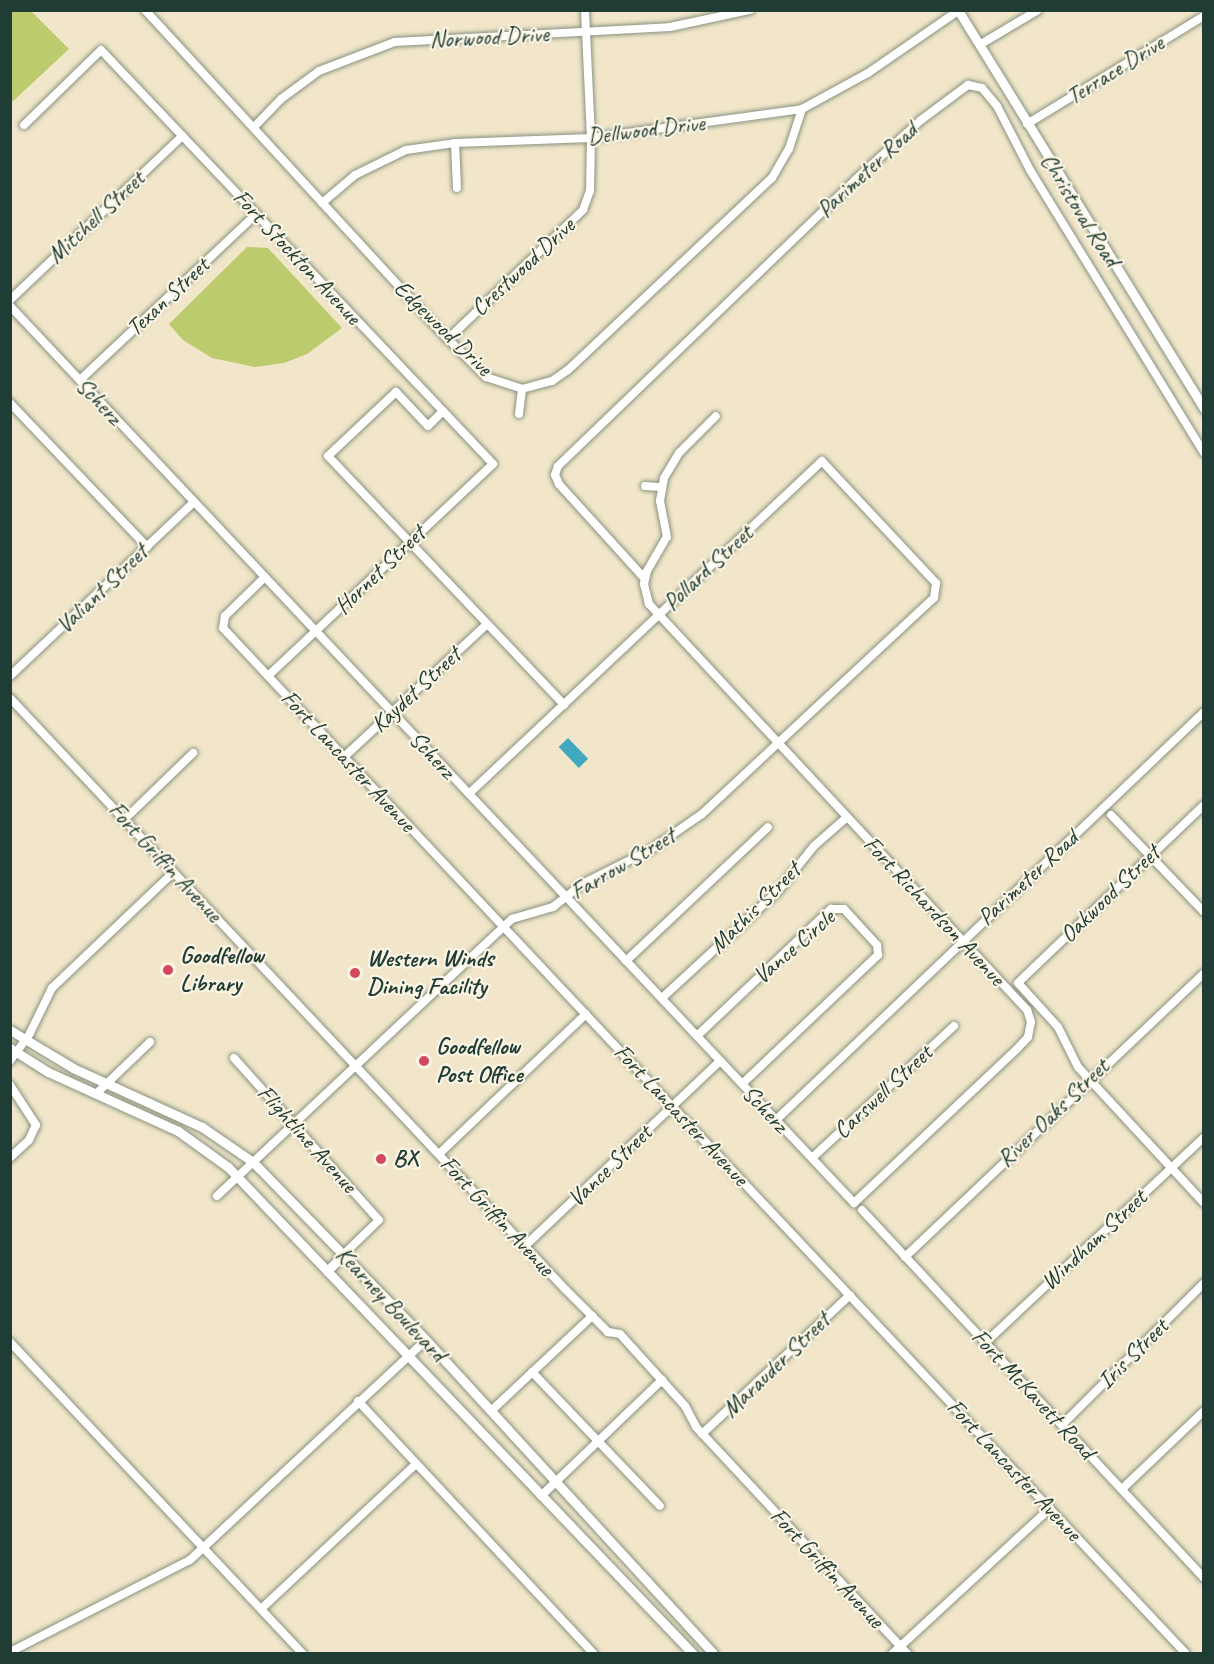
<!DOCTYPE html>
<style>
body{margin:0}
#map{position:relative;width:1214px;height:1664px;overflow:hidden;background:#f1e6ca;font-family:Caveat,sans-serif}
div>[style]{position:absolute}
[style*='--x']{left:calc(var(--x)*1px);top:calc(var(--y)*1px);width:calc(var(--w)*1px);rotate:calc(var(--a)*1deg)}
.green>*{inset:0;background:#bbcb6d}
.water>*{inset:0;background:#40a9c0;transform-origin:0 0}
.roads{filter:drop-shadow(0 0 2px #88927f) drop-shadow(0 0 2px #88927f)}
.minor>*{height:8px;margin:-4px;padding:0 4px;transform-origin:4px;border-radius:4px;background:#fff}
.tertiary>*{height:9px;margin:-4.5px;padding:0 4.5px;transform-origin:4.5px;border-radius:4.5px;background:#fff}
.dots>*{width:16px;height:16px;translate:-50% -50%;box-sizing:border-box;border:3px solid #fcf5e5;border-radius:50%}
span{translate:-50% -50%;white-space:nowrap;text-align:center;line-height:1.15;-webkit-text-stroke:4.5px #fcf5e5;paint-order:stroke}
.street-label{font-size:24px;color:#1f3d34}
.poi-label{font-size:24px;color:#1f3d34;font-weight:700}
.left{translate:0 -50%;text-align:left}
.frame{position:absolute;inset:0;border:12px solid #1f3d34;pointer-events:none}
</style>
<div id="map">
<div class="green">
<i style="clip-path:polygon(10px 11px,31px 11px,69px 49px,11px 103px)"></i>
<i style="clip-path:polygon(247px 247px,268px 248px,342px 328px,307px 354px,284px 363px,255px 367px,212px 358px,183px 340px,169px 324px)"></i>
</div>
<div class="water">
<i style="left:568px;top:738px;width:29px;height:13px;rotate:46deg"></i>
</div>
<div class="roads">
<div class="minor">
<i style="--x:145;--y:10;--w:447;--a:47.4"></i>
<i style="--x:448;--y:339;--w:54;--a:45"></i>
<i style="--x:486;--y:377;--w:38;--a:18"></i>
<i style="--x:522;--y:389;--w:31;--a:-15"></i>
<i style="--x:552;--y:381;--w:19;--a:-35"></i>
<i style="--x:568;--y:370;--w:280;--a:-43.3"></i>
<i style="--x:772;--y:178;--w:34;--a:-60"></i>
<i style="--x:789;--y:149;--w:42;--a:-72"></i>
<i style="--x:981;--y:44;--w:66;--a:-30.8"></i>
<i style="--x:1027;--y:124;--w:207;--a:-31.4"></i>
<i style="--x:24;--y:125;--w:107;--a:-44.2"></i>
<i style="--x:101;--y:50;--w:570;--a:46.56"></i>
<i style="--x:493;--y:464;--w:309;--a:136.7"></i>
<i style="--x:254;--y:127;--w:39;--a:-46"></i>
<i style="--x:281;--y:99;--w:47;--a:-36.4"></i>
<i style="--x:319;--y:71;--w:81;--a:-20.9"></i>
<i style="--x:395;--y:42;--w:275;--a:-3.1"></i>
<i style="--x:670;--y:27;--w:82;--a:-12"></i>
<i style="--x:455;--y:143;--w:45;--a:87.5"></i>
<i style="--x:322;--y:203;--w:43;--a:-40.3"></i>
<i style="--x:355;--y:175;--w:57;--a:-26.1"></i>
<i style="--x:406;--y:150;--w:49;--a:-8.1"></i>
<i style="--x:455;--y:143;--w:136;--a:-2.1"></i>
<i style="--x:591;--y:138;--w:213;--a:-7.8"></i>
<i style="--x:802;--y:109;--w:75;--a:-28.6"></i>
<i style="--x:868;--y:73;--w:109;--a:-34.6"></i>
<i style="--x:10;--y:300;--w:238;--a:-43.6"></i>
<i style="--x:10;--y:306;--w:1232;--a:46.74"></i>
<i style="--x:854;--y:1203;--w:224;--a:-43.4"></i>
<i style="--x:1017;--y:1049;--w:16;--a:-47"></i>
<i style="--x:1028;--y:1037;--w:15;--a:-79"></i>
<i style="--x:1031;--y:1022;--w:13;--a:-108"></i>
<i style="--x:1027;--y:1010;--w:555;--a:-132.95"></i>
<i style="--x:649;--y:604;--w:21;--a:-104"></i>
<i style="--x:644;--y:584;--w:13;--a:-77"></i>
<i style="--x:647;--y:571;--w:39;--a:-60"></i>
<i style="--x:667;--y:537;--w:37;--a:-101"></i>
<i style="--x:660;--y:501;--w:23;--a:-80"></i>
<i style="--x:664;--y:478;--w:29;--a:-59"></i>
<i style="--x:679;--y:453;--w:52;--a:-45"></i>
<i style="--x:448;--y:339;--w:187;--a:-43.7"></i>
<i style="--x:583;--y:210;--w:20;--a:-70"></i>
<i style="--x:590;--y:191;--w:53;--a:-88.9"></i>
<i style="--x:591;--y:138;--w:128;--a:-92.7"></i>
<i style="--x:80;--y:380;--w:242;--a:-43.3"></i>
<i style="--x:10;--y:403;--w:199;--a:46.4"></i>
<i style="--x:443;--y:411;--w:21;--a:135"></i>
<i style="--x:428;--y:426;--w:47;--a:-133.3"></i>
<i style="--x:396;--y:392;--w:93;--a:136.7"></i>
<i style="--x:328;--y:456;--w:343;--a:46.5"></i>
<i style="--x:519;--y:414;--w:25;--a:-83"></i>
<i style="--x:645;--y:486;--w:16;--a:4"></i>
<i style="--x:265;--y:577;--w:56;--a:135.7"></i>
<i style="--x:225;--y:616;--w:12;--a:99"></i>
<i style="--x:223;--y:628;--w:1407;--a:46.81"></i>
<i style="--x:645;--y:579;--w:128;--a:-132.2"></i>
<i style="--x:559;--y:484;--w:10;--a:-114"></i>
<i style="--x:555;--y:475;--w:9;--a:-72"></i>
<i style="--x:558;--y:466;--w:412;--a:-43.9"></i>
<i style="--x:855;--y:180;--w:89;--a:-42.3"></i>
<i style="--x:921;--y:120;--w:59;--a:-36.7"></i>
<i style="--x:968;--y:85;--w:14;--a:12"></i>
<i style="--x:982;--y:88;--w:23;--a:50"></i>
<i style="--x:997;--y:106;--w:72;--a:62.7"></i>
<i style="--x:1030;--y:170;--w:332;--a:58.4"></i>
<i style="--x:10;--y:676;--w:253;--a:-43.4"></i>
<i style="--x:10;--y:698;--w:811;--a:46.8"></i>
<i style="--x:565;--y:1289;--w:61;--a:45"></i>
<i style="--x:608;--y:1332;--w:12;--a:9"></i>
<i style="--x:620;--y:1334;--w:97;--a:47.9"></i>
<i style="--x:685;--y:1406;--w:24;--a:62"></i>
<i style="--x:696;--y:1427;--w:311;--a:47"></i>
<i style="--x:344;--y:757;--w:195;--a:-42.9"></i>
<i style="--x:1204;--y:805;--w:257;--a:136.3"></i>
<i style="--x:1018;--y:983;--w:59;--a:47.7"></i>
<i style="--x:1058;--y:1027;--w:45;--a:63.4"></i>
<i style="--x:1078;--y:1067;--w:185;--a:47.2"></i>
<i style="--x:1111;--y:815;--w:134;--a:46.2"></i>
<i style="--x:125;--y:819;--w:95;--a:-44.1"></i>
<i style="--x:626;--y:961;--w:195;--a:-43.3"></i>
<i style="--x:662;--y:998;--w:158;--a:-42.7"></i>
<i style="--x:778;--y:891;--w:58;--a:-51.3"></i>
<i style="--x:814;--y:846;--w:43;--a:-41.2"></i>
<i style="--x:697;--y:1036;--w:185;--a:-43.5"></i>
<i style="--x:831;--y:909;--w:13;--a:0"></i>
<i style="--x:844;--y:909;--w:49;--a:47.5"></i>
<i style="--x:877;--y:945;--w:10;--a:84"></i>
<i style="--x:878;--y:955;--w:187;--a:136.5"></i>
<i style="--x:234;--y:1058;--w:217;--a:48.2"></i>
<i style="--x:379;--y:1220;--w:49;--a:135.8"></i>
<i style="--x:10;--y:1061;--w:34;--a:-54"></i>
<i style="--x:30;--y:1033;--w:50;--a:-63.9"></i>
<i style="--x:52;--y:988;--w:168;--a:-43.6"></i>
<i style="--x:10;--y:1085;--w:48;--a:57"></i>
<i style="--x:36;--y:1125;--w:17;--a:115"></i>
<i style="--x:29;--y:1140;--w:26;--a:137"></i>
<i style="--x:96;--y:1094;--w:75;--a:-43.9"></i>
<i style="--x:776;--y:1120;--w:591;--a:-43.63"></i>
<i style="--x:439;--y:1154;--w:203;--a:-43.6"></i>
<i style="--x:812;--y:1158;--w:194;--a:-42.9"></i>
<i style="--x:217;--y:1196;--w:405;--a:-43.2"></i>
<i style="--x:512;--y:919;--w:43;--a:-16.3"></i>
<i style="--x:553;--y:907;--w:37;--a:-38"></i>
<i style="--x:582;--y:884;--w:76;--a:-26.6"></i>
<i style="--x:650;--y:850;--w:63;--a:-34.7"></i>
<i style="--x:702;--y:814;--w:317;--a:-43"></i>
<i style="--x:934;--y:598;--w:15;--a:-82"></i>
<i style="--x:936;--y:583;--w:167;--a:-133.1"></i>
<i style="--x:822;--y:461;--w:485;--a:136.7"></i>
<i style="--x:862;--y:1210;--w:502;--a:47.1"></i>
<i style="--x:525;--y:1246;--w:269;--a:-43.5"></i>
<i style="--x:905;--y:1257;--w:412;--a:-43.5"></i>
<i style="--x:10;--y:1342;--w:428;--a:46.8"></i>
<i style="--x:985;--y:1343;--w:301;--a:-43.2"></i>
<i style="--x:532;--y:1372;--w:185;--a:46.3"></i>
<i style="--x:358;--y:1401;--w:346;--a:47"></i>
<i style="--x:491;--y:1411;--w:139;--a:-43.2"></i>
<i style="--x:1062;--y:1425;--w:201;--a:-45"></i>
<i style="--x:702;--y:1434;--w:203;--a:-43.2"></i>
<i style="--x:1122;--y:1489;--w:113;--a:-43.6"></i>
<i style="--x:541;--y:1496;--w:168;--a:-43.8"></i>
<i style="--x:261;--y:1609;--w:212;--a:-43.1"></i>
<i style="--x:10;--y:1652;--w:202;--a:-27.1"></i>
<i style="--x:190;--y:1560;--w:323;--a:-43"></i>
<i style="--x:892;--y:1654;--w:215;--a:-42.7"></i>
</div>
<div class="tertiary">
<i style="--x:958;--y:10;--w:469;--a:58.3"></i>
<i style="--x:10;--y:1030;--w:74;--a:31.1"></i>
<i style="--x:73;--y:1068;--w:142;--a:24.6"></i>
<i style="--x:202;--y:1127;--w:62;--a:34.5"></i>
<i style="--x:253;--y:1162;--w:248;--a:45.8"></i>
<i style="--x:426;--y:1340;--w:426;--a:47.5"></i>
<i style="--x:10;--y:1048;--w:45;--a:32.3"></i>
<i style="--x:48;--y:1072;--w:143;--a:24.4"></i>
<i style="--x:178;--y:1131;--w:62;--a:35.8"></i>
<i style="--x:228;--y:1167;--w:673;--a:46.32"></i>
<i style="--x:327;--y:1271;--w:24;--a:-45"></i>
</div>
</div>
<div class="dots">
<i style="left:168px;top:970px;background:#d1495b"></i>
<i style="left:355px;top:973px;background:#d1495b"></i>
<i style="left:424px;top:1061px;background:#d1495b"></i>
<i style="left:381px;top:1159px;background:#d1495b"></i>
</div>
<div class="street-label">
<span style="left:489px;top:37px;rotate:-3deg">Norwood Drive</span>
<span style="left:1115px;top:70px;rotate:-32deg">Terrace Drive</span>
<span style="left:646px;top:130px;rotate:-7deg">Dellwood Drive</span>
<span style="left:867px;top:170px;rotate:-43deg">Parimeter Road</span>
<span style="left:1080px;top:210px;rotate:58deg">Christoval Road</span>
<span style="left:96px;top:217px;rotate:-43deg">Mitchell Street</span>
<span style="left:297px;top:257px;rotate:47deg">Fort Stockton Avenue</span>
<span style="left:523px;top:267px;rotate:-43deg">Crestwood Drive</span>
<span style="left:168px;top:297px;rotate:-43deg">Texan Street</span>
<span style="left:443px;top:328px;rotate:44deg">Edgewood Drive</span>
<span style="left:99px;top:401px;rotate:47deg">Scherz</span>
<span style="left:708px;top:568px;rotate:-43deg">Pollard Street</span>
<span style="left:380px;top:570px;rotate:-44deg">Hornet Street</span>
<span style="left:102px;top:589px;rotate:-44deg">Valiant Street</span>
<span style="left:416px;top:690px;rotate:-43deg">Kaydet Street</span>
<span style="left:432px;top:755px;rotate:47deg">Scherz</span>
<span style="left:348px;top:761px;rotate:47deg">Fort Lancaster Avenue</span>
<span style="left:165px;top:862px;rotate:47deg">Fort Griffin Avenue</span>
<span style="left:623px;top:864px;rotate:-31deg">Farrow Street</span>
<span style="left:1028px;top:878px;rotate:-43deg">Parimeter Road</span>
<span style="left:1110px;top:894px;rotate:-44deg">Oakwood Street</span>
<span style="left:755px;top:908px;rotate:-45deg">Mathis Street</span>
<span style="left:934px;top:911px;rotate:47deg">Fort Richardson Avenue</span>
<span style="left:794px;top:947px;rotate:-41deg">Vance Circle</span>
<span style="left:883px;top:1092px;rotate:-43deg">Carswell Street</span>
<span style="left:765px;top:1109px;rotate:47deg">Scherz</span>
<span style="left:1053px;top:1113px;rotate:-44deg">River Oaks Street</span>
<span style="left:681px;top:1115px;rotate:47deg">Fort Lancaster Avenue</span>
<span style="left:307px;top:1139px;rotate:48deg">Flightline Avenue</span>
<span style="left:610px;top:1166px;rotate:-44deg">Vance Street</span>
<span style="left:497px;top:1216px;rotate:47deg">Fort Griffin Avenue</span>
<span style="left:1094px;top:1240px;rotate:-43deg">Windham Street</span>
<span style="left:391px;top:1304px;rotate:47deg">Kearney Boulevard</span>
<span style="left:1133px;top:1354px;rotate:-45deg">Iris Street</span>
<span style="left:776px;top:1365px;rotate:-44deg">Marauder Street</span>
<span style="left:1033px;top:1394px;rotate:47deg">Fort McKavett Road</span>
<span style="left:1014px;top:1470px;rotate:47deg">Fort Lancaster Avenue</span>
<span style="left:827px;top:1568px;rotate:47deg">Fort Griffin Avenue</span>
</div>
<div class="poi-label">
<span class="left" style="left:180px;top:970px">Goodfellow<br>Library</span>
<span class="left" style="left:367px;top:973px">Western Winds<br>Dining Facility</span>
<span class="left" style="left:436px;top:1061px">Goodfellow<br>Post Office</span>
<span class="left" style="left:393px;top:1159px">BX</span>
</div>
<div class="frame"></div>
</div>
